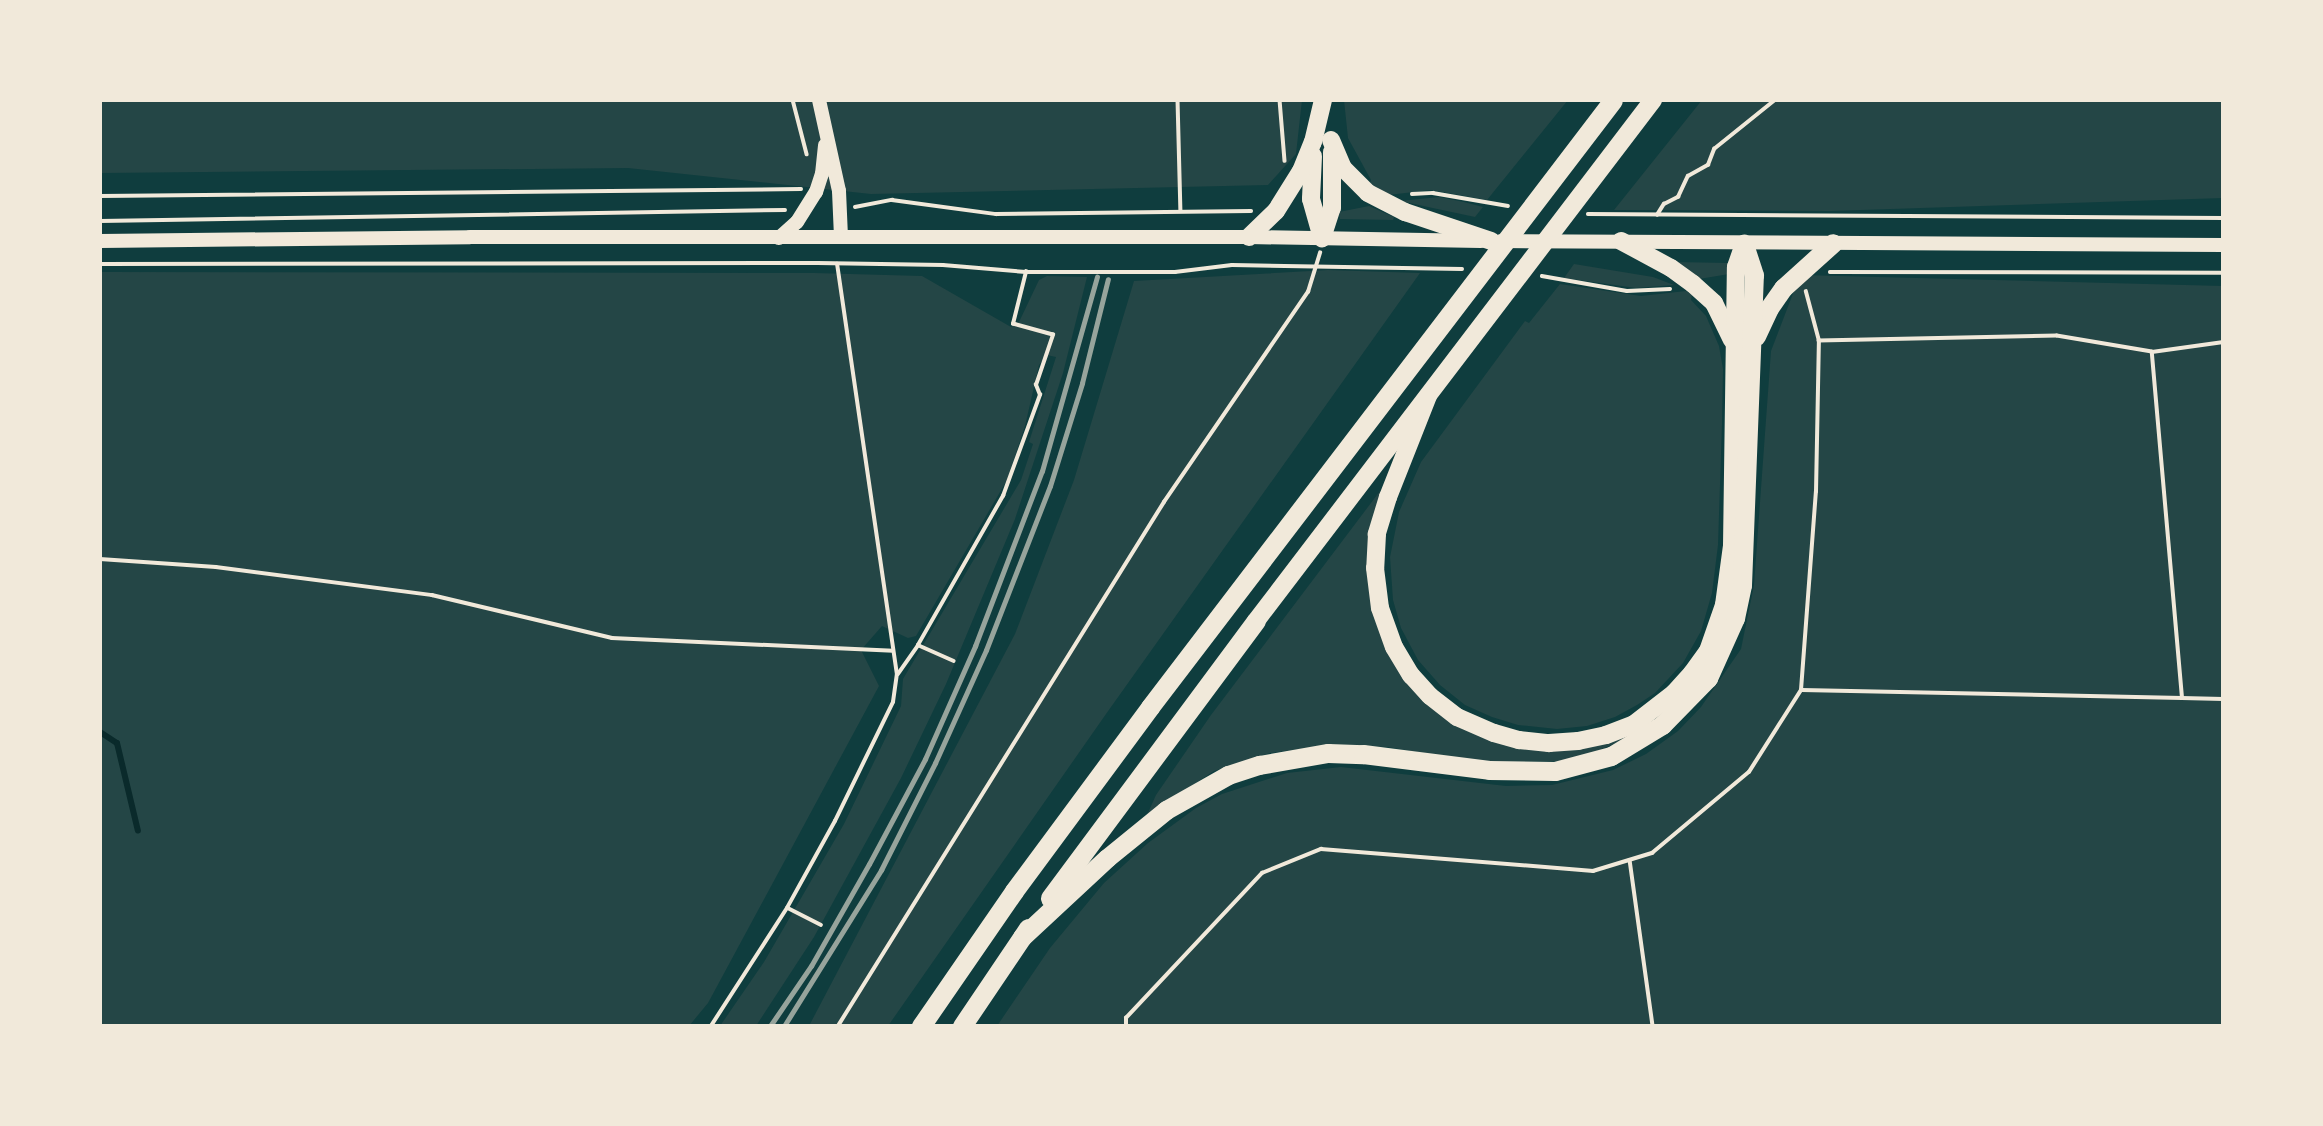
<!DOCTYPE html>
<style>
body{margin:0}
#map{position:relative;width:2323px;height:1126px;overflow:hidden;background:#0f3d3e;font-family:Inter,sans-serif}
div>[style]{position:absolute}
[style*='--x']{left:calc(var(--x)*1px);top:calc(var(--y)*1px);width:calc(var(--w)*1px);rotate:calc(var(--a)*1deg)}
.green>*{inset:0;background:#244646}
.stream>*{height:6px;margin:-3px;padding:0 3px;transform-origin:3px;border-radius:3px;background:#0a2a2b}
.path>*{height:3.5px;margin:-1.75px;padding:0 1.75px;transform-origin:1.75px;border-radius:1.75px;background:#f1e9da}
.secondary>*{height:14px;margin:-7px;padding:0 7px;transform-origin:7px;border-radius:7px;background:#f1e9da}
.trunk>*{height:18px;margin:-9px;padding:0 9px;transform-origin:9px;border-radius:9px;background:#f1e9da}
.motorway>*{height:19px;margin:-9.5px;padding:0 9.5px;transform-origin:9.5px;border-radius:9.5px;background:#f1e9da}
.rail>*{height:5px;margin:-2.5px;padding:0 2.5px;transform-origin:2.5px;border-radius:2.5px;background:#97a49c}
span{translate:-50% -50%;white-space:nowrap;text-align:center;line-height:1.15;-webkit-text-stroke:5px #f1e9da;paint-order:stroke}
.frame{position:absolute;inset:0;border:102px solid #f1e9da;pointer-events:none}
</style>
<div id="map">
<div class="green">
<i style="clip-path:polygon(100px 100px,1302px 100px,1296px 154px,1268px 185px,871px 194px,628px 168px,100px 173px)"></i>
<i style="clip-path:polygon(1344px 100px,1568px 100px,1487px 200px,1431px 190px,1388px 195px,1370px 183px,1371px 180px,1348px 138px)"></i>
<i style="clip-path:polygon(1702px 100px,2223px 100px,2223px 198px,1831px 211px,1614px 210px)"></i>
<i style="clip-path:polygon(1439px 197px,1464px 202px,1483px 207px,1475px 217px,1400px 201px)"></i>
<i style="clip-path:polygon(1369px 206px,1394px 217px,1393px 220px,1340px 219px,1339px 212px)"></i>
<i style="clip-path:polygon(1675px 262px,1728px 263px,1729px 274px,1699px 279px)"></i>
<i style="clip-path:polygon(1574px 264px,1653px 277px,1674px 285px,1636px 288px,1564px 278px)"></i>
<i style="clip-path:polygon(1328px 270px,1420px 273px,1106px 714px,888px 1026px,810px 1024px,1015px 634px,1074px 480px,1134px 281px)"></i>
<i style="clip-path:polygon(100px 272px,814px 273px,922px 276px,1011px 327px,1019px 322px,1039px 280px,1047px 276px,1087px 277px,1063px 373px,1015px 519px,946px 684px,901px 778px,814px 937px,756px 1026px,720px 1026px,764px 962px,844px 824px,901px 706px,903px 679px,1021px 480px,1033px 444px,1029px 442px,1056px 357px,1047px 355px,1039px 365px,1025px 426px,1007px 480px,916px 636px,908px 638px,882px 626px,861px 650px,879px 686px,708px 1003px,689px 1026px,100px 1026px)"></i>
<i style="clip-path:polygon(1800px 275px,2223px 286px,2223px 1026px,997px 1026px,1050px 948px,1104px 883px,1148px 843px,1196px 808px,1222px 794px,1287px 773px,1341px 767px,1506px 786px,1552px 785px,1613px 770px,1646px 754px,1678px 731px,1701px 707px,1741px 649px,1754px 585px,1771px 351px)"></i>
<i style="clip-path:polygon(1560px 284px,1641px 296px,1686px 291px,1692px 295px,1691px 300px,1706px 316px,1719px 346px,1723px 369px,1722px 424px,1718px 545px,1712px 593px,1701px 631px,1683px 663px,1655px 693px,1637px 705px,1615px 717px,1587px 726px,1557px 729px,1518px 725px,1492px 717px,1465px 705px,1440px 685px,1418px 660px,1401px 628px,1393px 600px,1390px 557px,1399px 512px,1421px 462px,1525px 321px,1529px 323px)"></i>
<i style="clip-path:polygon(1380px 491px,1382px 638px,1481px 736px,1642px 732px,1573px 761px,1479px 762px,1387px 747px,1330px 745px,1270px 753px,1214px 771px,1147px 815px,1156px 795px,1211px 715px)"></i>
</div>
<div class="stream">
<i style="--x:100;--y:732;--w:20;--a:33"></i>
<i style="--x:117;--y:743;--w:90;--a:76.6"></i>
</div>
<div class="path">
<i style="--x:793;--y:100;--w:56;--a:75.5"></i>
<i style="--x:1178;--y:100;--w:111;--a:88.5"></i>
<i style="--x:1280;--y:100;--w:61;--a:85.3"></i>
<i style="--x:1412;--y:194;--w:21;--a:-3"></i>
<i style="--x:1433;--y:193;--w:76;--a:9.8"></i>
<i style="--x:100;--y:196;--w:701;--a:-0.57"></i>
<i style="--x:855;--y:207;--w:38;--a:-11"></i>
<i style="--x:892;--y:200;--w:105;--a:7.7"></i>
<i style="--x:996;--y:214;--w:255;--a:-0.7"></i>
<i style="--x:1588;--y:214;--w:635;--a:0.36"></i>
<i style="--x:1657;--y:215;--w:13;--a:-58"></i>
<i style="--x:1664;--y:204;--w:16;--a:-27"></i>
<i style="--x:1678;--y:197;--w:23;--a:-65"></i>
<i style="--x:1688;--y:176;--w:23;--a:-29"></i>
<i style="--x:1708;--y:165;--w:17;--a:-69"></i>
<i style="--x:1714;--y:149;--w:78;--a:-38.8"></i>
<i style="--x:100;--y:221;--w:685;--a:-0.92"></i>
<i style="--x:100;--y:264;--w:718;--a:-0.08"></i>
<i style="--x:818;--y:263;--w:125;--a:0.9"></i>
<i style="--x:943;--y:265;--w:83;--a:4.8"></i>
<i style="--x:1026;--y:272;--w:149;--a:0"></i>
<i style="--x:1175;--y:272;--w:57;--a:-7"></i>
<i style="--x:1232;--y:265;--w:230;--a:1"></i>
<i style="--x:1830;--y:272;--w:393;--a:0.1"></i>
<i style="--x:1542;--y:276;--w:86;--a:10"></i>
<i style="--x:1627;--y:291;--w:43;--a:-2.7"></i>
<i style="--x:2152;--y:352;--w:72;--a:-8"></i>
<i style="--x:100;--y:559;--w:116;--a:3.9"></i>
<i style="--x:216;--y:567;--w:218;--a:7.4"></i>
<i style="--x:432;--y:595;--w:185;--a:13.4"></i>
<i style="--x:612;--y:638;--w:281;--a:2.6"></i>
<i style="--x:918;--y:645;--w:39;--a:24"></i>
<i style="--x:898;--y:674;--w:35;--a:-55"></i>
<i style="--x:918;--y:645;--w:172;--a:-60.3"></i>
<i style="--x:1003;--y:496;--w:108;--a:-69.9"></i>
<i style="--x:1040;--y:395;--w:11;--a:-112"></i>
<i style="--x:1036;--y:385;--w:53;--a:-71.2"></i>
<i style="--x:1053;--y:335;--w:41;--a:-164.6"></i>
<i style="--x:1013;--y:324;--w:54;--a:-76"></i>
<i style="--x:1802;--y:690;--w:380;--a:1.2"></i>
<i style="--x:2182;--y:698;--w:347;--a:-95"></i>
<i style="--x:2152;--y:352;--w:96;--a:-170.4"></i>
<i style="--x:2057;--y:336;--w:238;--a:178.8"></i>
<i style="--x:2182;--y:698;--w:41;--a:1.4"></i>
<i style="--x:1630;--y:860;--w:168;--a:82.1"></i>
<i style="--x:788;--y:908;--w:37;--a:27"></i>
<i style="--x:711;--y:1026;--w:140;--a:-57.2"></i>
<i style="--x:787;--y:908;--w:99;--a:-61.1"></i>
<i style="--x:835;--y:821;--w:132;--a:-64"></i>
<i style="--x:893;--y:702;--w:27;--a:-82"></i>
<i style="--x:897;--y:675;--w:415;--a:-98.3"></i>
<i style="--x:838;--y:1026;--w:617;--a:-58.11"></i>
<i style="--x:1164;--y:502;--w:255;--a:-55.6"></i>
<i style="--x:1308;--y:292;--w:41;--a:-72.9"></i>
<i style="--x:1126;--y:1026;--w:8;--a:-90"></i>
<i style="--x:1126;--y:1018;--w:199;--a:-46.8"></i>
<i style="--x:1262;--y:873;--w:64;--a:-22.1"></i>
<i style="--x:1321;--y:849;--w:273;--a:4.6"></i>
<i style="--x:1593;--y:871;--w:62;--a:-17"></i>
<i style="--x:1652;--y:853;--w:126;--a:-39.9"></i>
<i style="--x:1749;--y:772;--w:97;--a:-57.6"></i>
<i style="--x:1801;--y:690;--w:199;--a:-85.7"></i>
<i style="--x:1816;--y:492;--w:151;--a:-88.9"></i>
<i style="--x:1819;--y:341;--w:51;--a:-104.9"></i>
</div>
<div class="secondary">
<i style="--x:819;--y:100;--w:93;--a:77.6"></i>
<i style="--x:839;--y:191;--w:46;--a:87.5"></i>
<i style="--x:779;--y:238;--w:24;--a:-42"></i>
<i style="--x:797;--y:222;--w:36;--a:-58"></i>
<i style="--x:816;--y:192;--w:19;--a:-72"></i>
<i style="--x:822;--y:174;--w:29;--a:-84"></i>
<i style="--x:100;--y:241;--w:370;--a:-0.6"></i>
<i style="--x:470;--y:237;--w:779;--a:0"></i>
<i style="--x:1249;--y:237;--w:232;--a:1"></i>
<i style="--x:1501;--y:241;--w:722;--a:0.32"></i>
</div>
<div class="trunk">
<i style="--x:1331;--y:140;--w:30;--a:67"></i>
<i style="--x:1343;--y:168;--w:35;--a:45"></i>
<i style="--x:1368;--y:193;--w:42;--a:27.2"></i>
<i style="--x:1405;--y:212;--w:91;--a:18.6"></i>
<i style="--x:1313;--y:156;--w:43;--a:92.7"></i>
<i style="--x:1311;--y:199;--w:41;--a:74.2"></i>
<i style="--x:1249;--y:237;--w:37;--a:-44"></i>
<i style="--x:1276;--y:211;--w:47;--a:-58"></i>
<i style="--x:1301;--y:171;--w:31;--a:-68"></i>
<i style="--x:1313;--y:142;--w:43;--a:-76.6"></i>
<i style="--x:1322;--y:238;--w:32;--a:-72"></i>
<i style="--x:1332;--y:208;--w:56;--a:-90"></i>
<i style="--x:1621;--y:241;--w:57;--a:28.4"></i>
<i style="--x:1671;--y:268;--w:27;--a:36"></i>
<i style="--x:1693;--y:284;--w:28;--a:42"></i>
<i style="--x:1714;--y:303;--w:41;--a:64.1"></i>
<i style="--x:1428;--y:396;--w:109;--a:111.6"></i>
<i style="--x:1388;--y:497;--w:39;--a:107"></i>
<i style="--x:1377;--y:534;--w:34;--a:93"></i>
<i style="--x:1375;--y:568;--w:40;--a:82.9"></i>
<i style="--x:1380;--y:608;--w:41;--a:70.3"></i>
<i style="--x:1394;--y:647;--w:33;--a:59"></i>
<i style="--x:1411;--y:675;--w:28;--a:48"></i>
<i style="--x:1430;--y:696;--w:34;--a:38"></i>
<i style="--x:1457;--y:717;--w:40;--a:23.4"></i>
<i style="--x:1494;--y:733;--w:26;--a:16"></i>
<i style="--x:1519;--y:740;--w:30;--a:6"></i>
<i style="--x:1549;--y:743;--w:29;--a:-4"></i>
<i style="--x:1578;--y:741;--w:29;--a:-12"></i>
<i style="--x:1606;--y:735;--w:30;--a:-21"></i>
<i style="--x:1634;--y:724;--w:51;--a:-37.8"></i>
<i style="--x:1674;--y:693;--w:27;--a:-48"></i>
<i style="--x:1692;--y:673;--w:27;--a:-54"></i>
<i style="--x:1708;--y:651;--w:49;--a:-70.8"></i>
<i style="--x:1724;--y:605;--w:60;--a:-82.3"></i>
<i style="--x:1732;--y:546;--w:279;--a:-89.2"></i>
<i style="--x:1736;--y:267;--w:24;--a:-71"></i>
<i style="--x:1256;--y:621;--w:655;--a:-52.69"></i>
</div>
<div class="motorway">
<i style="--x:1756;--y:336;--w:31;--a:-65"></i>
<i style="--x:1769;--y:308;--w:24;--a:-55"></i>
<i style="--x:1783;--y:288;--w:67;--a:-42"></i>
<i style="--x:1050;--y:898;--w:345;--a:-53.4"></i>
<i style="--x:1022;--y:937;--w:116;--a:-42.9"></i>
<i style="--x:1107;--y:858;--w:76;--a:-39.1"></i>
<i style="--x:1166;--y:810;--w:71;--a:-29.4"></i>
<i style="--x:1228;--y:775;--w:33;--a:-18"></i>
<i style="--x:1259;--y:765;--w:70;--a:-9.9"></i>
<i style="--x:1328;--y:753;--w:35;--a:2"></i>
<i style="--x:1363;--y:754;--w:127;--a:7.2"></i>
<i style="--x:1489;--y:770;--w:66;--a:0.9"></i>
<i style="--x:1555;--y:771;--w:58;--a:-15"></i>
<i style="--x:1611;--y:756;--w:60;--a:-31.3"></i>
<i style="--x:1662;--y:725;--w:66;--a:-45.6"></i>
<i style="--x:1708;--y:678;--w:66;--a:-65.8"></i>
<i style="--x:1735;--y:618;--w:34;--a:-78"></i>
<i style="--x:1742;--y:585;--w:310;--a:-87.8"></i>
<i style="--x:1754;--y:275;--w:33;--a:-108"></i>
<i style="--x:921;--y:1026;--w:164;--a:-55.4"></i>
<i style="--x:1014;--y:891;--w:229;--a:-53.5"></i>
<i style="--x:1150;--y:707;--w:763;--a:-52.66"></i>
<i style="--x:962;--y:1026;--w:118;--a:-56"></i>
</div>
<div class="rail">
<i style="--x:770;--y:1026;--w:73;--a:-55.7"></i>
<i style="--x:811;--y:966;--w:117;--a:-60.4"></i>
<i style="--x:869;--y:864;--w:119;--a:-61.9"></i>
<i style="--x:925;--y:759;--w:124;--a:-66.1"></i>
<i style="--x:975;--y:646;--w:187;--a:-69.1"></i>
<i style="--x:1042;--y:471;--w:202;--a:-74.2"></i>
<i style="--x:784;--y:1026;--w:184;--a:-58.1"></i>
<i style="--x:881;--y:870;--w:120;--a:-63.2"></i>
<i style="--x:935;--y:763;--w:124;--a:-65.7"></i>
<i style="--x:986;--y:650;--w:176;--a:-68.7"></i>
<i style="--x:1050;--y:486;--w:108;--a:-72.7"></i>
<i style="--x:1082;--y:383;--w:107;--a:-76"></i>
</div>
<div class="frame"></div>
</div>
